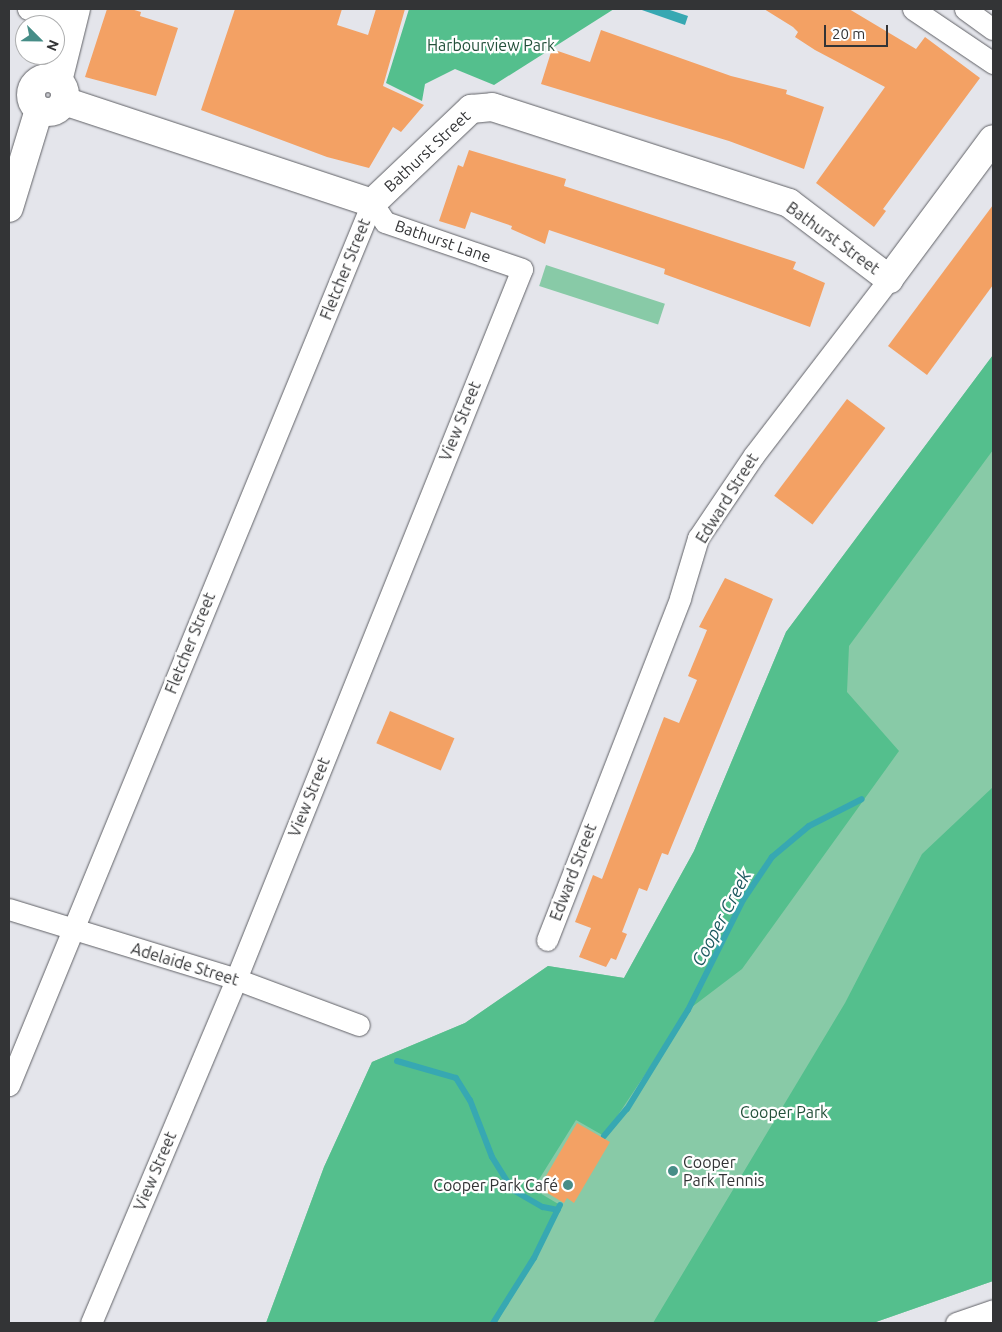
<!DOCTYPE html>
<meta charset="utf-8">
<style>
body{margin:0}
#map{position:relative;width:1002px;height:1332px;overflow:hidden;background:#e4e5eb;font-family:Ubuntu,sans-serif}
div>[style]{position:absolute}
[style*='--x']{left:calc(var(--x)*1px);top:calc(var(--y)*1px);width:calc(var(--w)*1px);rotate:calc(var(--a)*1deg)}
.green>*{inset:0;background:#88caa7;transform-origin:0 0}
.forest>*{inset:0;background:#54bf8d}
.water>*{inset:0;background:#37a8b2}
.stream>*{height:6px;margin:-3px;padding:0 3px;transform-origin:3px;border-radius:3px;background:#37a8b2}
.building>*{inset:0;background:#f3a164;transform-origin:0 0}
.roads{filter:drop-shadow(0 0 1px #606166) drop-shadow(0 0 1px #606166)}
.minor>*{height:21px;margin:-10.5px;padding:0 10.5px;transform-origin:10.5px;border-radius:10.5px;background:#fff}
.tertiary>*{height:28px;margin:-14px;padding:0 14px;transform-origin:14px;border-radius:14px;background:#fff}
.tertiary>.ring{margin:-14px;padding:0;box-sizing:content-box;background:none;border:28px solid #fff;border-radius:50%}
.dots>*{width:14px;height:14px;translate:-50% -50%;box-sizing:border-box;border:2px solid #fff;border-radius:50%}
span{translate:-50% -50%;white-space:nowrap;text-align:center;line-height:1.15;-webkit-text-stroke:4.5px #fff;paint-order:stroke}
.park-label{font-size:16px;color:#24513b}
.street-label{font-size:16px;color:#333436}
.poi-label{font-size:16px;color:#333436}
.left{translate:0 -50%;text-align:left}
.right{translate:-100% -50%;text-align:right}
.water-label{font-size:18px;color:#1d5a60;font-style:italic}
.frame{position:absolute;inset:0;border:10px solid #333436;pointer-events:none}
.north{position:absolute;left:15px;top:15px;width:50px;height:50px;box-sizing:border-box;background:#fff;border:1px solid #adaeaf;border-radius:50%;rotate:113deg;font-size:14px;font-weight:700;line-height:20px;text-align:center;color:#333436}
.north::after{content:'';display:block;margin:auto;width:18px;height:22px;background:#468d87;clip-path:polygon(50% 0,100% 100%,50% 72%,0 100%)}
.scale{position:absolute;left:824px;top:25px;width:64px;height:22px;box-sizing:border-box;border:2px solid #333436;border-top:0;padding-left:6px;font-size:15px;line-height:18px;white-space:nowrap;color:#333436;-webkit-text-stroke:4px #fff;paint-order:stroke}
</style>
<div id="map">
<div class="green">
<i style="left:546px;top:265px;width:125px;height:22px;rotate:18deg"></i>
<i style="clip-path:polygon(993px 355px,993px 1281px,873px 1323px,266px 1323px,324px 1167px,372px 1062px,465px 1023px,548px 966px,624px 978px,694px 851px,786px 632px)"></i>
</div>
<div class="forest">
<i style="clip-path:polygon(409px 9px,614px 9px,494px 85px,455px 69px,425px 84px,422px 101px,386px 83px)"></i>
<i style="clip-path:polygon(993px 355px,993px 450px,849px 646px,847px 692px,899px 751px,742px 969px,688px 1010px,604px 1136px,576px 1120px,533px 1189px,560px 1205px,497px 1323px,266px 1323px,324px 1167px,372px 1062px,465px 1023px,548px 966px,624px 978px,694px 851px,786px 632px)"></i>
<i style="clip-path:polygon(993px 787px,993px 1281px,873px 1323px,653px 1323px,845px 1003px,922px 854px)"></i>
</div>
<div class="water">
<i style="clip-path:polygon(639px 9px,667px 9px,688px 16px,685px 25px)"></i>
</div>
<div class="stream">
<i style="--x:397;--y:1061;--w:61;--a:16.1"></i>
<i style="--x:456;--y:1078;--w:26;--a:58"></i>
<i style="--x:470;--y:1100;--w:61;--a:68.9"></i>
<i style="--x:492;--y:1157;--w:39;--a:58"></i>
<i style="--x:513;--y:1190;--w:34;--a:30"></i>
<i style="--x:543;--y:1207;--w:15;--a:11"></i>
<i style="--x:604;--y:1136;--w:35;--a:-50"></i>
<i style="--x:627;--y:1109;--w:116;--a:-58.4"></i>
<i style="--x:688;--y:1010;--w:123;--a:-63.4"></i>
<i style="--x:743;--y:900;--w:52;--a:-56"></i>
<i style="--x:772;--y:857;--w:48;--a:-40"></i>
<i style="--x:809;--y:826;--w:59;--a:-27"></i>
<i style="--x:493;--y:1323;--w:77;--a:-57.8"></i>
<i style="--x:534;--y:1258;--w:59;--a:-63.9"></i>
</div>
<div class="building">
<i style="clip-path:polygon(107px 9px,131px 9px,141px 12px,140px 16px,178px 28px,156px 96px,85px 77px)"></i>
<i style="clip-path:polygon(235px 9px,342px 9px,337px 25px,368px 35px,376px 9px,405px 9px,383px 86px,424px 105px,401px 132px,393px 127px,369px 168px,327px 157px,201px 110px)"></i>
<i style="clip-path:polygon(764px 9px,849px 9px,916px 49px,925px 37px,980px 78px,883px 209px,886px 211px,874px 227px,816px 183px,885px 87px,815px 50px,795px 37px,798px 32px,793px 27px)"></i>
<i style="clip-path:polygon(601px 30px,731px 76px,787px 90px,786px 94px,824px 107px,804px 169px,729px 141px,541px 84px,552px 49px,590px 62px)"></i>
<i style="clip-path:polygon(469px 150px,566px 179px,564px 186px,796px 262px,793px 269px,825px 283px,810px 327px,664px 274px,665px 269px,549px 230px,545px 244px,511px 229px,512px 226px,471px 212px,465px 229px,439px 221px,458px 165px,463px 167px)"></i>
<i style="clip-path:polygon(993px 205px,993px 285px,927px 375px,888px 346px)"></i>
<i style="left:847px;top:399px;width:48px;height:121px;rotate:37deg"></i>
<i style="clip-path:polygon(725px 578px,773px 599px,668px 855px,662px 853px,647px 891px,639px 888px,622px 932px,627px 934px,616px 960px,611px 958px,606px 967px,579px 957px,591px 928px,575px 922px,593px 875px,602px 879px,664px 717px,679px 723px,697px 680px,688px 676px,707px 630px,699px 627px)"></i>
<i style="left:390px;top:711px;width:70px;height:35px;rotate:23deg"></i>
<i style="clip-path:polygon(577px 1123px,610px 1142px,574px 1203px,567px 1198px,564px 1203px,539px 1188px)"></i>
</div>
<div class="roads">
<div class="minor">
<i style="--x:28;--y:9;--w:46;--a:16.5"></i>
<i style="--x:913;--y:9;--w:97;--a:34"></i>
<i style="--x:965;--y:9;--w:34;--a:36"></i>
<i style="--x:9;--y:909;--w:238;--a:17.1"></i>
<i style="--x:236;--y:979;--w:131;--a:20.5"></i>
<i style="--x:547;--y:940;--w:367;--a:-68.7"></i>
<i style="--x:680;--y:598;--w:63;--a:-73.3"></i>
<i style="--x:698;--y:538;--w:100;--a:-56"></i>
<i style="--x:754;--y:455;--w:222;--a:-52.5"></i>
<i style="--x:9;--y:1085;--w:954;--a:-67.63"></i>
<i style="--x:91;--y:1323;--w:373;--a:-67.1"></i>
<i style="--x:236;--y:979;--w:765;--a:-68.06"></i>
<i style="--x:522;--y:269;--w:145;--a:-161.1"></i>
<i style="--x:385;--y:222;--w:23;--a:-124"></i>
<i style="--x:956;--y:1323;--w:39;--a:-19"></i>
</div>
<div class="tertiary">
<i class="ring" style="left:31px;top:78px;width:6px;height:6px"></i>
<i style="--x:58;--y:81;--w:74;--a:-76"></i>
<i style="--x:64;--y:101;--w:324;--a:18.3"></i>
<i style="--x:372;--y:203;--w:137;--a:-43.5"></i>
<i style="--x:471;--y:109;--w:21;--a:-5"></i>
<i style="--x:492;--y:107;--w:312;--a:17.9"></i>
<i style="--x:789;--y:203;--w:126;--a:37.2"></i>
<i style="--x:889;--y:279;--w:174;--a:-53.4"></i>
<i style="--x:9;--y:208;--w:102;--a:-73"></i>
</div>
</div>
<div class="dots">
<i style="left:673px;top:1171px;background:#468d87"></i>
<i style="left:568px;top:1185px;background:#468d87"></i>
</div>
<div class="park-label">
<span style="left:491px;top:45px">Harbourview Park</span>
<span style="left:784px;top:1112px">Cooper Park</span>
</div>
<div class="street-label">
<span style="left:427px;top:151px;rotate:-43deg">Bathurst Street</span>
<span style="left:833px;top:238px;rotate:36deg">Bathurst Street</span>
<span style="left:443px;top:241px;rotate:19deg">Bathurst Lane</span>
<span style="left:345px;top:269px;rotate:-68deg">Fletcher Street</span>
<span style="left:460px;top:421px;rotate:-68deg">View Street</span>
<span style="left:727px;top:498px;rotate:-58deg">Edward Street</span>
<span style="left:190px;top:643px;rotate:-68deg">Fletcher Street</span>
<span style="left:309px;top:797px;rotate:-68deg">View Street</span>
<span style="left:573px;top:872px;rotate:-69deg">Edward Street</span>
<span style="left:185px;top:964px;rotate:17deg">Adelaide Street</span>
<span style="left:155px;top:1171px;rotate:-67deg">View Street</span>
</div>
<div class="poi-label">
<span class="left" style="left:683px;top:1171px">Cooper<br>Park Tennis</span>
<span class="right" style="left:558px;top:1185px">Cooper Park Café</span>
</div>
<div class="water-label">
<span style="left:721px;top:918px;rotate:-62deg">Cooper Creek</span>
</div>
<div class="frame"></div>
<div class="north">N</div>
<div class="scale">20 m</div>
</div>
